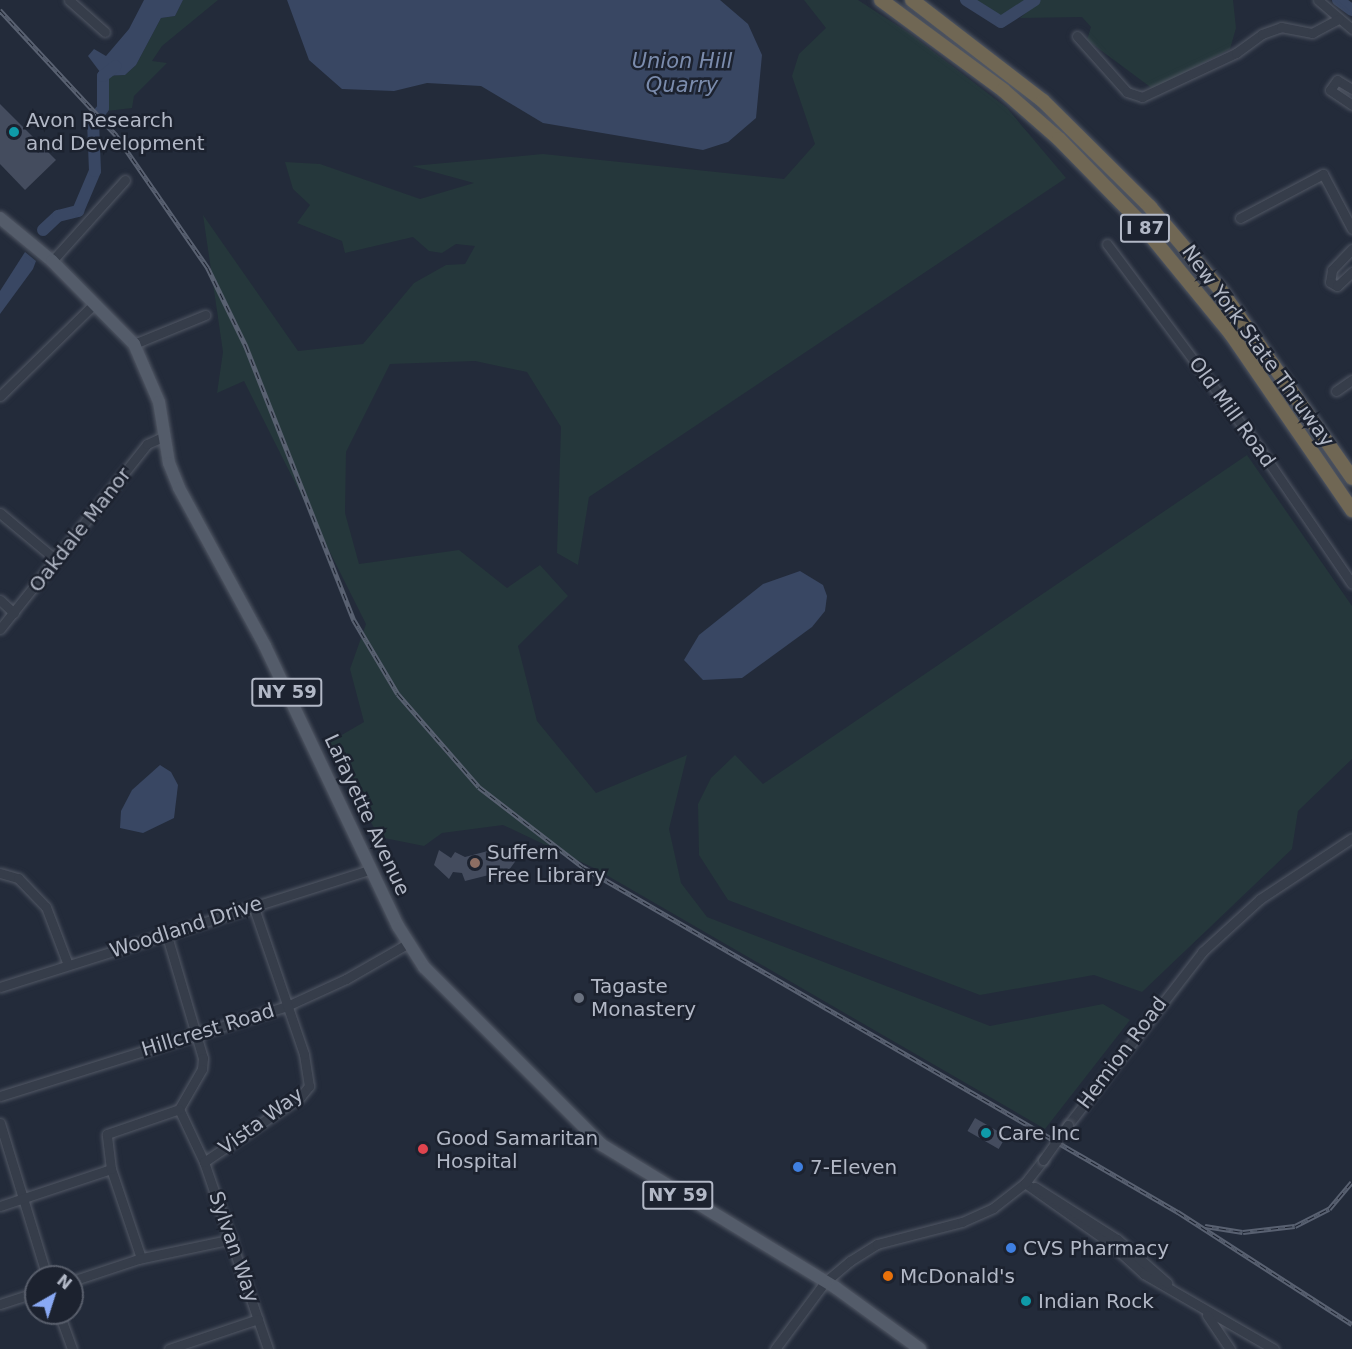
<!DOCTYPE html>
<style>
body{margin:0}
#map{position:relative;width:1352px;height:1349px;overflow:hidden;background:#232b3a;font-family:"DejaVu Sans",sans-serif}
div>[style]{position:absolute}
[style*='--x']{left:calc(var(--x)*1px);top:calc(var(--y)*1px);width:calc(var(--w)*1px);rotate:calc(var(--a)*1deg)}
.green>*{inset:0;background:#25373b}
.water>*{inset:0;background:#394763}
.river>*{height:12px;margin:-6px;padding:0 6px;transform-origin:6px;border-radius:6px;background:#394763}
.building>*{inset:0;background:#444c5e;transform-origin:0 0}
.roads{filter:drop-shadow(0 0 2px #525865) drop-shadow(0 0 2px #525865)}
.minor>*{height:9px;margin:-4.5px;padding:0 4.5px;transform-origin:4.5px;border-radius:4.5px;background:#363d4a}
.major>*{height:12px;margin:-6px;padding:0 6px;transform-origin:6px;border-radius:6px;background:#545c6a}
.highway>*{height:14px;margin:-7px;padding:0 7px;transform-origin:7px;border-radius:7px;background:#706754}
.rail>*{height:4.5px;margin-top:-2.25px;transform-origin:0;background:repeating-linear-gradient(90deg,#1c222f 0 7px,#596171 0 14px);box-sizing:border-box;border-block:2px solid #596171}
.bridges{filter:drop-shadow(0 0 2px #525865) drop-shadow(0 0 2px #525865)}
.minor-bridge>*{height:9px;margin:-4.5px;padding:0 4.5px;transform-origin:4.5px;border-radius:4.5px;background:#363d4a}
.dots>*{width:16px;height:16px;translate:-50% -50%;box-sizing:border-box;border:3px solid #1c222f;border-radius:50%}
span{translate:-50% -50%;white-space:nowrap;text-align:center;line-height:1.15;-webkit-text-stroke:5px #1c222f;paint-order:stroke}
.shield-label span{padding:2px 4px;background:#1c222f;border:2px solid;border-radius:4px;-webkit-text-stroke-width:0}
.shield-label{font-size:18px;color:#b2b8c6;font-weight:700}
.poi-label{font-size:20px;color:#b2b8c6}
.left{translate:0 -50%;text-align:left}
.street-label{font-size:20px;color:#b2b8c6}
.water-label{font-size:21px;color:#7b8cad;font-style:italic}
.north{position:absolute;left:24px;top:1265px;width:60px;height:60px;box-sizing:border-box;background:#1c222f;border:2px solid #585e6b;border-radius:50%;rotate:39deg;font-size:16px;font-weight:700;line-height:24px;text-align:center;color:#b2b8c6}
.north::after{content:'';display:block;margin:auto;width:21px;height:27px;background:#89a9f4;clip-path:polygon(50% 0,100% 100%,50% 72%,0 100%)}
</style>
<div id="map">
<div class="green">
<i style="clip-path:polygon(183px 0,218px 0,162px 46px,152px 61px,167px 63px,134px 96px,132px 108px,107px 111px,103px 76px,125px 75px,136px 65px,161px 18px,175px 16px)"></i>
<i style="clip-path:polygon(804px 0,858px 0,909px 33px,1007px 108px,1066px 178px,589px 497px,578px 565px,557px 553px,561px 427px,527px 372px,475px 361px,390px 364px,346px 452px,345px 513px,359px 564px,459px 550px,507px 588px,540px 565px,568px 596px,518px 646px,537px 721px,596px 793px,687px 755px,669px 829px,681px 883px,707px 917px,990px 1026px,1103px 1004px,1130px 1020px,1045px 1129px,596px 869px,503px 825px,442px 833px,424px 846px,379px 837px,328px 743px,364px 722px,350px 669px,366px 624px,244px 381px,217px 393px,223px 352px,203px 215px,298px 351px,363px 344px,414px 283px,446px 265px,465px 264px,475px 246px,456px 244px,442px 253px,429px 251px,413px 237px,345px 253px,342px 241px,297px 223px,310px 205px,293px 189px,285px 162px,320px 164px,420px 199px,474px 183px,412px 166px,543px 154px,784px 179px,815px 144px,792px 76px,799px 54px,826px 28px)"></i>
<i style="clip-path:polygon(972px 0,1028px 0,1029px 4px,1001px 22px)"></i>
<i style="clip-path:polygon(1040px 0,1233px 0,1236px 28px,1230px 49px,1153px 89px,1087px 40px,1091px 27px,1082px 17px,1020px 18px)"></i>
<i style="clip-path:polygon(1247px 455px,1352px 606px,1352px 759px,1298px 811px,1292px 849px,1142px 992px,1094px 975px,980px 995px,728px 900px,699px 855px,698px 804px,711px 778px,735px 755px,763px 784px)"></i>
</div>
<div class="water">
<i style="clip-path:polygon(144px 0,183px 0,175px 16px,161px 18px,136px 65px,125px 75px,103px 76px,88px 56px,94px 49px,106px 56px,129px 29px)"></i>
<i style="clip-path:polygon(287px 0,720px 0,748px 24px,762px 55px,756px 118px,728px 142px,703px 150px,543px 123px,481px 86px,427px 83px,394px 91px,342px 89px,309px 60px)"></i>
<i style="clip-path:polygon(25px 252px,36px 261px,33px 269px,0 314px,0 291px)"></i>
<i style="clip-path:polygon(800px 571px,823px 585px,827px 596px,825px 611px,812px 627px,742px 678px,703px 680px,684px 660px,699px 635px,763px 584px)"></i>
<i style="clip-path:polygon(160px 765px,171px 772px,178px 785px,174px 818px,143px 833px,120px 828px,121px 811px,132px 790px)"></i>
</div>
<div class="river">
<i style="--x:966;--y:0;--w:41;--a:32.2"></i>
<i style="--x:1001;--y:22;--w:40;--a:-32.9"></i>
<i style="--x:1338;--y:0;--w:17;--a:36"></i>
<i style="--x:43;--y:230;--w:21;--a:-43"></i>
<i style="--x:58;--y:216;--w:21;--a:-14"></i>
<i style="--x:78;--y:211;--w:43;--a:-67"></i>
<i style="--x:95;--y:171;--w:50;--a:-92.3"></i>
<i style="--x:93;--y:121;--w:16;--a:-52"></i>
<i style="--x:103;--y:108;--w:32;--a:-90"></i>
<i style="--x:103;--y:76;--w:16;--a:-38"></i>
</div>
<div class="building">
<i style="clip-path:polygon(0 104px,56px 160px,25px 190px,0 164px)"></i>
<i style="clip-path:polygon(503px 847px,504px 854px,516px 852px,517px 859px,509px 870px,465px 881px,462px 873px,453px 872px,449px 879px,434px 865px,439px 850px,451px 858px,455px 852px,465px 857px)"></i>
<i style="left:975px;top:1118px;width:36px;height:15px;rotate:30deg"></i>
</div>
<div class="roads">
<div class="minor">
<i style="--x:69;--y:0;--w:48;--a:41.6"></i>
<i style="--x:1318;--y:0;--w:45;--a:40.5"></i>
<i style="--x:1077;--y:36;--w:75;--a:48.2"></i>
<i style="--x:1127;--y:92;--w:16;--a:18"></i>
<i style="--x:1142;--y:97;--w:104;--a:-25.1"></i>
<i style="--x:1236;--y:53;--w:32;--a:-36"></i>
<i style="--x:1262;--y:34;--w:20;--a:-20"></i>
<i style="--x:1281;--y:27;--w:32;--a:11"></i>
<i style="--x:1312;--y:33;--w:30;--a:-28"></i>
<i style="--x:1352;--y:89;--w:17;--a:-149"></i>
<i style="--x:1337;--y:80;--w:12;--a:125"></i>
<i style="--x:1330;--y:90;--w:27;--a:34"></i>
<i style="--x:1240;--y:218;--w:94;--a:-27.9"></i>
<i style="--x:1323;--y:174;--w:62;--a:62.2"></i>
<i style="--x:1107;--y:244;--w:251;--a:53.3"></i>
<i style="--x:1257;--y:445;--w:168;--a:55.6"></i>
<i style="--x:1352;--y:249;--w:29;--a:134"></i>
<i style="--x:1332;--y:270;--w:12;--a:99"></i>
<i style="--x:1330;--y:282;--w:8;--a:30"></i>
<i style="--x:1337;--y:286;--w:21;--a:-43"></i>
<i style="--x:52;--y:261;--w:109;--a:-48"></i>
<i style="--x:134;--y:344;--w:77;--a:-22.2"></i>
<i style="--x:1336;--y:391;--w:19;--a:-35"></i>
<i style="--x:0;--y:396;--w:133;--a:-44.4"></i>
<i style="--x:0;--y:513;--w:73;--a:40"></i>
<i style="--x:0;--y:600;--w:19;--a:43"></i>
<i style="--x:0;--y:629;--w:236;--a:-51.5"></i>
<i style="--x:147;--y:444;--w:20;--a:-24"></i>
<i style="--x:0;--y:873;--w:19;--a:16"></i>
<i style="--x:18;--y:878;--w:40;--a:46"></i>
<i style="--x:46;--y:907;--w:62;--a:69.2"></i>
<i style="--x:167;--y:936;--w:127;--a:73.6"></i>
<i style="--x:203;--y:1058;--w:11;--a:95"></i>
<i style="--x:202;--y:1069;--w:46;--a:119.9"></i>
<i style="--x:0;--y:987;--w:390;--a:-17.6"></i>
<i style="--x:0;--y:1096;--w:301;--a:-17.4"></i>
<i style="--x:287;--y:1006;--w:65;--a:-24.6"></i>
<i style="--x:346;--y:979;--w:70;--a:-29.8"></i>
<i style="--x:179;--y:1109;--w:59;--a:64.7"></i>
<i style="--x:204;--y:1162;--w:198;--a:71.1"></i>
<i style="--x:0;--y:1123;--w:161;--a:73"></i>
<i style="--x:1068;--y:1125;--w:219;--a:-52.2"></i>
<i style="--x:1202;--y:952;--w:79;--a:-42.4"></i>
<i style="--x:1260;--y:899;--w:110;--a:-33.5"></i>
<i style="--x:204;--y:1162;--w:117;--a:-34.2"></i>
<i style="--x:301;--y:1096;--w:13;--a:-51"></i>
<i style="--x:309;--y:1086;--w:32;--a:-99"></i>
<i style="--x:304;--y:1054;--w:157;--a:-108.9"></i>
<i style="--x:1025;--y:1183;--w:104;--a:35.2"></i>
<i style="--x:1110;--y:1243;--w:46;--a:42.4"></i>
<i style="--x:1144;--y:1274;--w:150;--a:30"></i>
<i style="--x:1035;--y:1187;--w:97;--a:32.4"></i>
<i style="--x:1117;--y:1239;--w:67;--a:41.3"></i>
<i style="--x:0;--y:1206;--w:117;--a:-18.4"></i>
<i style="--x:141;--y:1258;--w:94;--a:-108.6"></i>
<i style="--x:111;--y:1169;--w:35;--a:-97"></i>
<i style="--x:107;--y:1134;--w:76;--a:-19.1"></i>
<i style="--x:72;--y:1281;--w:70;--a:-18.4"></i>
<i style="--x:138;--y:1259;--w:96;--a:-12"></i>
<i style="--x:0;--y:1304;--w:38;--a:-18"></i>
<i style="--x:59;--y:1313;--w:38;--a:70"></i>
<i style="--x:1207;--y:1315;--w:41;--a:55.9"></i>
<i style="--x:169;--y:1349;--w:94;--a:-18.6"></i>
<i style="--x:775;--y:1349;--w:84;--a:-53.3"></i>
<i style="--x:825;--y:1282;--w:33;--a:-40"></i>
<i style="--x:850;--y:1261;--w:32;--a:-32"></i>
<i style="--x:877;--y:1244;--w:88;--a:-14.5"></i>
<i style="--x:962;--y:1222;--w:34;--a:-24"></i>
<i style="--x:993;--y:1208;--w:41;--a:-38"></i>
<i style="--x:1025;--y:1183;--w:29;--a:-52"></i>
</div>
<div class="major">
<i style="--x:0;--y:218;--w:67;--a:39.6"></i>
<i style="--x:52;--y:261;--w:117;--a:45.3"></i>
<i style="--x:134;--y:344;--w:63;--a:66.7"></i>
<i style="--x:159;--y:402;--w:62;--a:80.7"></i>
<i style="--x:169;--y:463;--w:27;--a:68"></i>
<i style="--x:179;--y:488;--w:180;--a:61.4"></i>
<i style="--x:265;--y:646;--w:310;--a:64.6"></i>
<i style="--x:398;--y:926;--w:49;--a:57.6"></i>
<i style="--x:424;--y:967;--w:252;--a:45"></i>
<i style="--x:602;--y:1145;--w:274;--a:31.4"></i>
<i style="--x:836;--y:1288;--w:104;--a:36"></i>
</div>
<div class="highway">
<i style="--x:881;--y:0;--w:152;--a:36.4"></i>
<i style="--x:1003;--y:90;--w:74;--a:41.2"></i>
<i style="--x:1059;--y:139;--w:112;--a:45.7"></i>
<i style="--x:1137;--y:219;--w:149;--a:50.7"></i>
<i style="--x:1231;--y:334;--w:214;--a:55.5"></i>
<i style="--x:912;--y:0;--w:165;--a:37.6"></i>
<i style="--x:1043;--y:101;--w:151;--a:44.7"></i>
<i style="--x:1150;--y:207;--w:111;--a:49.7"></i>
<i style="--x:1222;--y:292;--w:227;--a:55"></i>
</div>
</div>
<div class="rail">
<i style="--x:0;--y:10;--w:171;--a:47.1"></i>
<i style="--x:116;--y:135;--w:162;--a:55.3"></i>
<i style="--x:208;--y:268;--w:87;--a:64"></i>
<i style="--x:246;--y:346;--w:295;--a:68.5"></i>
<i style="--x:354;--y:620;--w:86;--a:59.3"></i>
<i style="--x:398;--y:694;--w:123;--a:48.9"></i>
<i style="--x:479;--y:787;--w:131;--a:37.6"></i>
<i style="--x:583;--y:867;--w:688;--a:30.11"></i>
<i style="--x:1178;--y:1212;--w:207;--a:32.8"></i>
<i style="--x:1205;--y:1226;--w:38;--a:9"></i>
<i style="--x:1243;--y:1232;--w:52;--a:-6.6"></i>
<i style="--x:1295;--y:1226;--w:38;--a:-27"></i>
<i style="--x:1329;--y:1209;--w:35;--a:-50"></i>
</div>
<div class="bridges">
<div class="minor-bridge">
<i style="--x:1043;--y:1160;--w:43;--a:-54.5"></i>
</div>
</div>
<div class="dots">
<i style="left:14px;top:132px;background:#0f9aa8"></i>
<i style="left:475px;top:863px;background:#8d6e63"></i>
<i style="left:579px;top:998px;background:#6b7280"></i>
<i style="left:986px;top:1133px;background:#0f9aa8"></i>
<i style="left:423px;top:1149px;background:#e0444e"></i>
<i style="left:798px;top:1167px;background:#3f7fe0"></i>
<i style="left:1011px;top:1248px;background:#3f7fe0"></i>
<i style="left:888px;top:1276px;background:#e8710a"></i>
<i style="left:1026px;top:1301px;background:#0f9aa8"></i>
</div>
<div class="shield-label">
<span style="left:1145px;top:228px">I 87</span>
<span style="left:287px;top:692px">NY 59</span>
<span style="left:678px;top:1195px">NY 59</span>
</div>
<div class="poi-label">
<span class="left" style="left:26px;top:132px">Avon Research<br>and Development</span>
<span class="left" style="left:487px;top:864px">Suffern<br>Free Library</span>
<span class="left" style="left:591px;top:998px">Tagaste<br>Monastery</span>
<span class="left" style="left:998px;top:1133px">Care Inc</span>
<span class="left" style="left:436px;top:1150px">Good Samaritan<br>Hospital</span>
<span class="left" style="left:810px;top:1167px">7-Eleven</span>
<span class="left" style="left:1023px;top:1248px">CVS Pharmacy</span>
<span class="left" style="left:900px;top:1276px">McDonald's</span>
<span class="left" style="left:1038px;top:1301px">Indian Rock</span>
</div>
<div class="street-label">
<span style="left:1258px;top:346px;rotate:54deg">New York State Thruway</span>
<span style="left:1232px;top:412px;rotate:54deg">Old Mill Road</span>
<span style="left:80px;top:530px;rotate:-52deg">Oakdale Manor</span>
<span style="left:367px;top:815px;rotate:65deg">Lafayette Avenue</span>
<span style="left:186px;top:927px;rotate:-18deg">Woodland Drive</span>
<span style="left:208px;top:1030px;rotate:-17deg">Hillcrest Road</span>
<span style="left:1122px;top:1053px;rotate:-53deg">Hemion Road</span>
<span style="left:261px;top:1121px;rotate:-36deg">Vista Way</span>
<span style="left:234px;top:1247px;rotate:71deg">Sylvan Way</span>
</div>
<div class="water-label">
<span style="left:682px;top:73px">Union Hill<br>Quarry</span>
</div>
<div class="north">N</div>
</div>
